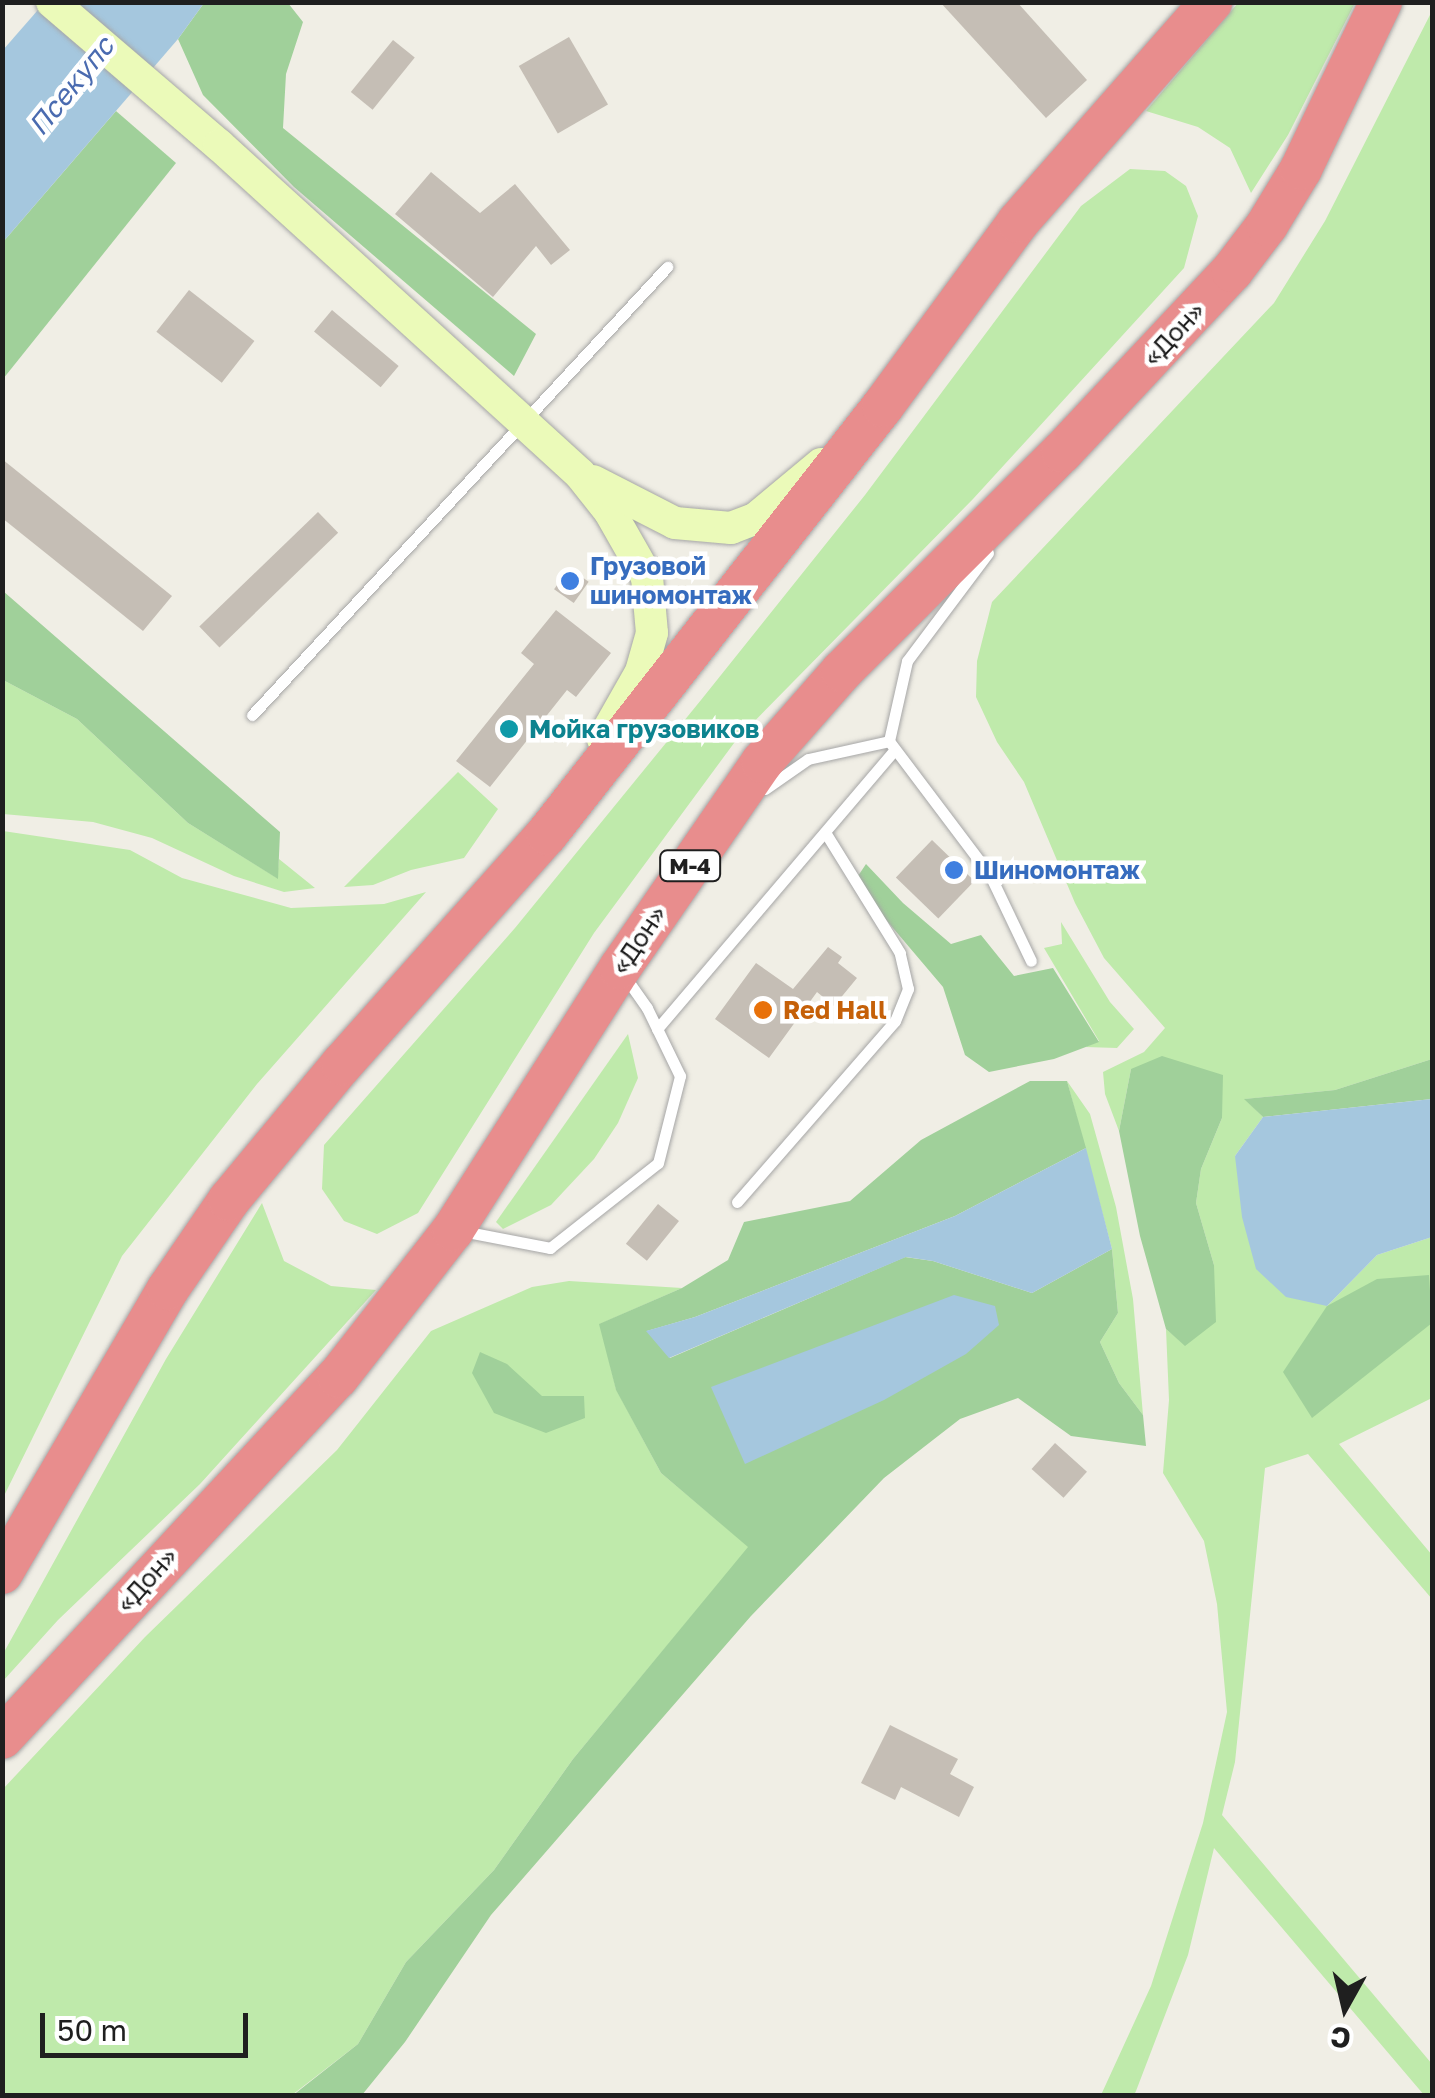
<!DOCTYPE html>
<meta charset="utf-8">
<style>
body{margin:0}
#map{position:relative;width:1435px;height:2098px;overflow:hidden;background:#f0eee5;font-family:"Golos Text",sans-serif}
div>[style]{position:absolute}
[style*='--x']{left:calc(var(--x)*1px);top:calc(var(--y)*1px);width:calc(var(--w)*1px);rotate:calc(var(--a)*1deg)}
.grass>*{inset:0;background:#bfeaab}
.forest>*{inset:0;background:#a0d09a}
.water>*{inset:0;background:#a5c7de}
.building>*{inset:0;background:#c5beb5;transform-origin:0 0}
.roads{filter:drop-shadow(0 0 2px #a6a6a6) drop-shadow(0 0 2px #a6a6a6)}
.lane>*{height:11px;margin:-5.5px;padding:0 5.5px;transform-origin:5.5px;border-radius:5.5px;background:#fff}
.secondary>*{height:32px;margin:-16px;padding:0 16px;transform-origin:16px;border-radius:16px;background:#ebfab9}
.highway>*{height:42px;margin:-21px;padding:0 21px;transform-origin:21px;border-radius:21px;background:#e88d8d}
.dots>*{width:28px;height:28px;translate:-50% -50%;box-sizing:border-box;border:5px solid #fff;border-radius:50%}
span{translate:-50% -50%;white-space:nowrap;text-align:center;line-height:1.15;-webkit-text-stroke:9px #fff;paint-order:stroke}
.shield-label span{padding:2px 8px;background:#fff;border:2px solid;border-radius:8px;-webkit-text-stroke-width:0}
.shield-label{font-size:22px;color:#1f1f1f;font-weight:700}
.street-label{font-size:25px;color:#1f1f1f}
.shop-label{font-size:25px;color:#366cbe;font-weight:700}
.left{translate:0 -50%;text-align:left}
.culture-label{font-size:25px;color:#0d838f;font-weight:700}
.food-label{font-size:25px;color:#c56008;font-weight:700}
.water-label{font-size:28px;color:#4a6bb0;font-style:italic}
.frame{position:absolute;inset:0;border:5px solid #1f1f1f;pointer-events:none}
.north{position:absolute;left:1295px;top:1958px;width:100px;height:100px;-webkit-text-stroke:8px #fff;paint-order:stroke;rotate:188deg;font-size:28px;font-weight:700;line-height:40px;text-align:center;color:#1f1f1f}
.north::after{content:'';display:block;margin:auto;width:35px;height:45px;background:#1f1f1f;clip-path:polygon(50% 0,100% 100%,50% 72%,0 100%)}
.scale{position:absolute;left:40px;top:2013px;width:208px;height:45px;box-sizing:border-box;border:5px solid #1f1f1f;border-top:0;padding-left:12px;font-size:30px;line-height:35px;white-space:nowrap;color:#1f1f1f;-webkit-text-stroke:8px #fff;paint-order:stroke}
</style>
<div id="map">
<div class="grass">
<i style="clip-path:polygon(1238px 3px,1355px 3px,1288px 135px,1251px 193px,1230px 148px,1198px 127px,1146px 111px)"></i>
<i style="clip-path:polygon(1432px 11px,1432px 1059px,1335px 1090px,1245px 1099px,1263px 1117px,1235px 1156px,1327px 1306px,1377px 1255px,1432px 1237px,1432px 1398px,1339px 1444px,1432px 1555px,1432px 1599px,1308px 1454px,1265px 1468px,1235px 1762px,1222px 1815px,1432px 2064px,1432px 2095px,1424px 2095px,1214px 1848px,1188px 1955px,1136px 2091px,1134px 2095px,1101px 2095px,1151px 1986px,1203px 1823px,1227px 1712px,1217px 1604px,1204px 1541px,1163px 1473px,1169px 1400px,1166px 1329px,1185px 1345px,1214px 1265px,1196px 1203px,1201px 1169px,1222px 1118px,1131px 1069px,1119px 1131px,1105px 1094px,1103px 1072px,1144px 1052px,1165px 1028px,1104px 958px,1075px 903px,1024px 782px,997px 742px,976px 697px,977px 661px,992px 602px,1274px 303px,1325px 221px)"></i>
<i style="clip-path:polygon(1130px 169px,1165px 171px,1186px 186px,1198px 216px,1184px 268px,973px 499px,737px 739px,594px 933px,418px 1213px,377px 1234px,344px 1221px,322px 1189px,324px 1145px,515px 928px,701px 700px,865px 495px,1081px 206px)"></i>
<i style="clip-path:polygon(3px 680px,77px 719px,188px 823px,277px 878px,279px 859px,315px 888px,284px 892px,234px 876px,152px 838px,93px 822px,3px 814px)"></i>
<i style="clip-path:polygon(458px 772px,498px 809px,464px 858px,411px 870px,373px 885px,344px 887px)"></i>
<i style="clip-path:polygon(3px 831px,130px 850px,182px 878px,291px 908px,384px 904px,426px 892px,257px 1084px,122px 1256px,3px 1498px)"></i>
<i style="clip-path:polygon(1061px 922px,1110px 1002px,1134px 1029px,1117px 1048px,1085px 1047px,1099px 1041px,1044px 948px,1062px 944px)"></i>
<i style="clip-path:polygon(628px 1034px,638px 1078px,618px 1123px,594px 1159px,551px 1205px,503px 1229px,496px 1222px)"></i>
<i style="clip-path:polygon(1067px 1081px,1090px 1114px,1116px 1207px,1133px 1299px,1143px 1415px,1119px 1383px,1100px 1342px,1118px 1313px,1112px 1249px)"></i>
<i style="clip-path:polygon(262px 1203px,284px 1261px,331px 1286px,376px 1290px,200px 1484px,58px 1620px,3px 1681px,3px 1654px,166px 1359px)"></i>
<i style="clip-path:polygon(569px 1281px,682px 1288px,600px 1324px,616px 1389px,661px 1473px,749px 1547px,573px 1759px,494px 1870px,406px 1962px,358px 2044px,292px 2095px,3px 2096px,3px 1789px,145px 1637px,337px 1450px,431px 1331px,532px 1287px)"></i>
</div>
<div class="forest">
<i style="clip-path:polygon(204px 3px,288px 3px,303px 22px,286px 74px,283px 128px,536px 334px,514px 376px,294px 187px,203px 95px,178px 39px)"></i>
<i style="clip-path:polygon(116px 111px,176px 163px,3px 379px,3px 242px)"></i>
<i style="clip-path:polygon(3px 591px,280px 832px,278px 879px,188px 823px,77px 719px,3px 680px)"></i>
<i style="clip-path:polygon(866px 864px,903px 903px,951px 944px,981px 935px,1014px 976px,1053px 968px,1099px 1042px,1054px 1059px,989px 1072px,965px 1055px,943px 987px,854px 882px)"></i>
<i style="clip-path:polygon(1162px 1056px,1223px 1075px,1222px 1118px,1201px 1169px,1196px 1203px,1214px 1265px,1216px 1322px,1185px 1346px,1166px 1329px,1140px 1236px,1119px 1131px,1131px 1069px)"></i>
<i style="clip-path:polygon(1432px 1059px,1432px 1099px,1263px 1117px,1244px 1099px,1335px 1090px)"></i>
<i style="clip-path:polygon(1030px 1081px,1067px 1081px,1086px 1148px,955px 1216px,695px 1317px,647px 1331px,670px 1358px,905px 1257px,933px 1261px,1032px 1293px,1112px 1249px,1118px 1313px,1100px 1342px,1119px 1383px,1143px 1415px,1146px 1446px,1071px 1436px,1018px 1398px,960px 1419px,884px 1478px,751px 1616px,491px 1915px,405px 2042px,362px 2095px,292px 2096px,358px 2044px,406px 1962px,494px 1870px,573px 1759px,748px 1547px,661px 1473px,616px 1390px,599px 1324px,682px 1288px,728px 1260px,744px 1222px,850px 1201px,921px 1140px)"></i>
<i style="clip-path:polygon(1429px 1275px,1432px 1323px,1312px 1418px,1283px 1372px,1327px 1306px,1377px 1279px)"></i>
<i style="clip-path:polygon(480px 1352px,507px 1364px,542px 1396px,584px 1396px,585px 1418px,546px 1433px,494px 1413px,472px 1373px)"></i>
</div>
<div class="water">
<i style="clip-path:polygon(44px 3px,204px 3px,178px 39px,3px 242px,3px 50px)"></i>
<i style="clip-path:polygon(1432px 1099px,1432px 1237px,1377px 1255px,1327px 1306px,1286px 1297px,1256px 1269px,1242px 1217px,1235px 1156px,1263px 1117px)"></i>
<i style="clip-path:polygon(1086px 1148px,1112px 1249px,1032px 1293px,933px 1261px,906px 1257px,669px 1358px,646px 1331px,695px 1317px,955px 1216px)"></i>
<i style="clip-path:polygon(954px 1295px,995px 1306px,999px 1325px,966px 1354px,884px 1400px,745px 1464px,711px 1387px)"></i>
</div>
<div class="building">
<i style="clip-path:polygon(940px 2px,1017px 2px,1087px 80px,1046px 118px)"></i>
<i style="left:569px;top:37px;width:78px;height:58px;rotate:60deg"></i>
<i style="left:393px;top:40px;width:28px;height:67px;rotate:39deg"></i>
<i style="clip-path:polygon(431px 172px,480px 213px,515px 184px,570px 250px,551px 265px,536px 246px,493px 297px,395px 214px)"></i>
<i style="left:189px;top:290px;width:83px;height:53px;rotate:38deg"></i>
<i style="left:332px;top:310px;width:87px;height:28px;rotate:40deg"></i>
<i style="clip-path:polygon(2px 459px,172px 596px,143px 631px,2px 518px)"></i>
<i style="left:318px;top:512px;width:29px;height:165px;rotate:46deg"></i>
<i style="left:569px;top:568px;width:24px;height:26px;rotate:35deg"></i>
<i style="clip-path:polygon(556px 610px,611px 653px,576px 697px,567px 690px,490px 787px,456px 761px,534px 664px,521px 653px)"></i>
<i style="left:932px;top:840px;width:59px;height:52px;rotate:44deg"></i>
<i style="clip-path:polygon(828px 947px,842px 957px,838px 963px,857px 978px,834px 1006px,817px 992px,769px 1058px,715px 1019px,756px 963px,793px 989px)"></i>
<i style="left:658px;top:1204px;width:27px;height:51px;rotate:39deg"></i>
<i style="left:1055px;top:1443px;width:43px;height:35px;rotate:42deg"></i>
<i style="clip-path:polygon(890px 1725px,958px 1759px,950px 1774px,974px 1787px,959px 1817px,901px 1787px,895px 1800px,861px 1783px)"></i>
</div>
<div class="roads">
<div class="lane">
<i style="--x:988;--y:553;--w:135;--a:126.9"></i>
<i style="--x:907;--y:661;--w:82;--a:102.7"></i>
<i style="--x:889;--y:741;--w:168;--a:53"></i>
<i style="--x:990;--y:875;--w:95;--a:64.5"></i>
<i style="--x:252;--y:715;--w:611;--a:-47.19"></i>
<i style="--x:765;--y:789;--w:52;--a:-34.9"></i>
<i style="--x:808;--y:759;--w:83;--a:-12.5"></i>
<i style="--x:657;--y:1029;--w:367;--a:-49.6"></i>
<i style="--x:737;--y:1202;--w:240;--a:-48.9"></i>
<i style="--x:895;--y:1021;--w:35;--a:-68"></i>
<i style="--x:908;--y:989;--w:37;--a:-103"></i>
<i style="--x:900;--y:953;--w:142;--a:-121.8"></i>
<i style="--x:462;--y:1231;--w:90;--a:10.9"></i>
<i style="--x:550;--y:1248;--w:137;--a:-38.2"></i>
<i style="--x:658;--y:1163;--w:90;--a:-75.8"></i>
<i style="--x:680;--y:1076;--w:76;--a:-115.9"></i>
<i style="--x:647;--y:1008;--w:39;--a:-125"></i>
</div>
<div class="secondary">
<i style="--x:52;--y:2;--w:220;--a:40.6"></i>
<i style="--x:219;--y:145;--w:411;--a:42.3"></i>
<i style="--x:523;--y:422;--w:77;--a:42.4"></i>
<i style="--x:580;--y:474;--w:48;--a:51.7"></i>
<i style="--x:610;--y:512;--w:75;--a:60.4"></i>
<i style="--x:647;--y:577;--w:56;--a:84.9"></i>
<i style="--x:652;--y:633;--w:41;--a:105.8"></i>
<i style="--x:641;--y:672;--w:77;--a:119.6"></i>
<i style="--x:593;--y:481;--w:92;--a:27.1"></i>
<i style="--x:675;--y:523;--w:56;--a:5.1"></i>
<i style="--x:731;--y:528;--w:26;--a:-21"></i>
<i style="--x:755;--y:519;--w:86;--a:-39.8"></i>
</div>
<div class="highway">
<i style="--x:2;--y:1573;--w:329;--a:-59.7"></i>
<i style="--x:168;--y:1289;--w:108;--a:-55.6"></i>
<i style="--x:229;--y:1200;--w:177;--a:-50.3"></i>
<i style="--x:342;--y:1064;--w:308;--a:-48.3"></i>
<i style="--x:547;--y:834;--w:544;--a:-51.87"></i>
<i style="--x:883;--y:406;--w:228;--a:-53.7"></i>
<i style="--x:1018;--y:222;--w:293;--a:-48.7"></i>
<i style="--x:2;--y:1738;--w:493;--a:-47.1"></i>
<i style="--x:338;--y:1377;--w:187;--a:-52"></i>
<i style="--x:453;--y:1230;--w:311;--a:-57.5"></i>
<i style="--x:620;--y:968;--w:250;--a:-55.4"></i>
<i style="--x:762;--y:762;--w:121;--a:-48.7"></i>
<i style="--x:842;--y:671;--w:310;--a:-44.9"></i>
<i style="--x:1062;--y:452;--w:248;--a:-46.8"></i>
<i style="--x:1232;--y:271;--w:58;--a:-52.7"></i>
<i style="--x:1267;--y:225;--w:66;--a:-58.7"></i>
<i style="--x:1301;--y:169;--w:185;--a:-64.4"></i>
</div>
</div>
<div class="dots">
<i style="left:570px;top:581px;background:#3f7fe0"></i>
<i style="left:509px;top:729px;background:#0f9aa8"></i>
<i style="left:954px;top:870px;background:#3f7fe0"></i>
<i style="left:763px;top:1010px;background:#e8710a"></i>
</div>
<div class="shield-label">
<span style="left:690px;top:866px">М-4</span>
</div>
<div class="street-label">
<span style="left:1174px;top:334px;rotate:-47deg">«Дон»</span>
<span style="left:639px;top:940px;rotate:-56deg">«Дон»</span>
<span style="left:147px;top:1580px;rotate:-48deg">«Дон»</span>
</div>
<div class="shop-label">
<span class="left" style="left:590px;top:581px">Грузовой<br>шиномонтаж</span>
<span class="left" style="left:974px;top:870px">Шиномонтаж</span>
</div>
<div class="culture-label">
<span class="left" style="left:529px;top:729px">Мойка грузовиков</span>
</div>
<div class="food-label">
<span class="left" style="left:783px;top:1010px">Red Hall</span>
</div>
<div class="water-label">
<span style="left:71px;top:86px;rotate:-51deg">Псекупс</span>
</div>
<div class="frame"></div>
<div class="north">С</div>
<div class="scale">50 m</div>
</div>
